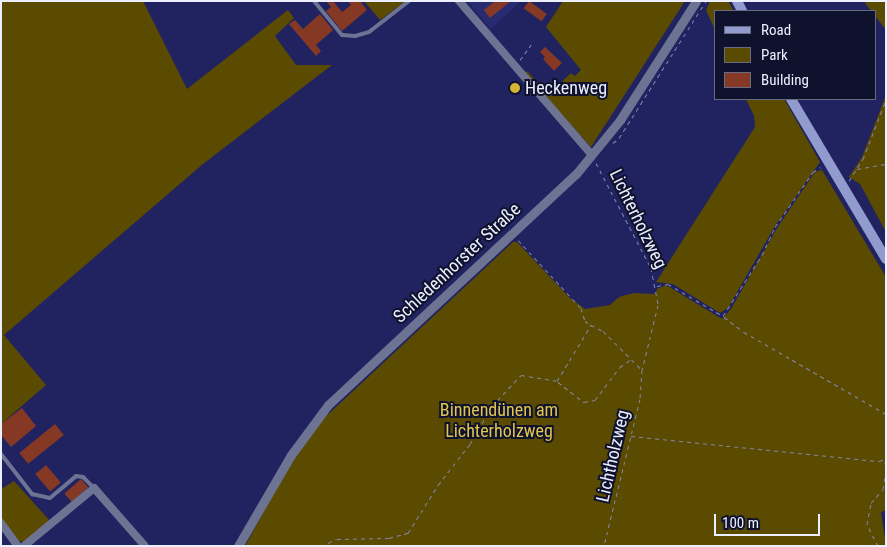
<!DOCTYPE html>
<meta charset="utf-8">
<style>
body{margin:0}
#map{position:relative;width:887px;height:547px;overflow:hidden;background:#202360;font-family:"Roboto Condensed",sans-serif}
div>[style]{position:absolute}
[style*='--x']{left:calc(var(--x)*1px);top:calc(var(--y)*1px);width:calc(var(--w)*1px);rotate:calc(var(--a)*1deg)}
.built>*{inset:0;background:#282b70}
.green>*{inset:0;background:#5b4b00}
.building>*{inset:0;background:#853925;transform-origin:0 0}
.path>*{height:1px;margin-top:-0.5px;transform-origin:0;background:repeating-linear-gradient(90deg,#8386ad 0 4px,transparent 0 8px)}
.service>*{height:4px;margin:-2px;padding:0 2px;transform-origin:2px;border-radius:2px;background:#6d7393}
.minor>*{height:8px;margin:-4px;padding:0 4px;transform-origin:4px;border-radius:4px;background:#6d7393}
.tertiary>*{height:9px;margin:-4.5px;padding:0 4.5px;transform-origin:4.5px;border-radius:4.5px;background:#6d7393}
.secondary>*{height:10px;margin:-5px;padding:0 5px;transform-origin:5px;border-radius:5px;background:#919bcd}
.dots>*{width:14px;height:14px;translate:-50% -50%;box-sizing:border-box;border:2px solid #0f122d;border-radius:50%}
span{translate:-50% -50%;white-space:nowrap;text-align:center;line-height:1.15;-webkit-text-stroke:4px #0f122d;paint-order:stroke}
.poi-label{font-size:18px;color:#ecefff}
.left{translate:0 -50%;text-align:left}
.street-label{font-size:18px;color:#ecefff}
.park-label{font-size:18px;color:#e2c54d}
.frame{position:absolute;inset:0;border:2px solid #ecefff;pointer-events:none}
.legend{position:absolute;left:714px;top:10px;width:162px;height:90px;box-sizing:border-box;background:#0f122d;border:1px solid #676a81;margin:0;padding:6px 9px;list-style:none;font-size:15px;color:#ecefff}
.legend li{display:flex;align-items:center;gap:10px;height:25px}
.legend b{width:25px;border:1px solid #676a81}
.scale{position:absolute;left:714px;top:514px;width:106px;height:22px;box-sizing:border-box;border:2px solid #ecefff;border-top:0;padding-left:6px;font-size:15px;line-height:18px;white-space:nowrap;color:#ecefff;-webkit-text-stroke:4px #0f122d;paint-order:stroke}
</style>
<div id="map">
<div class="built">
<i style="clip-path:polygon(467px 1px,521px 1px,491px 29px)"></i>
</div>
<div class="green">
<i style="clip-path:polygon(1px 1px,143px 1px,187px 89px,288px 10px,294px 18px,275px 36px,296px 65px,332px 65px,203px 164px,4px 335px,46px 385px,1px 424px)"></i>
<i style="clip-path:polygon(364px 1px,406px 1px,380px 20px)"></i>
<i style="clip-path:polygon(563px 1px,685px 1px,591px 147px,525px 74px,527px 71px,548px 95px,571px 73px,575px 76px,581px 70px,546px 27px)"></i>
<i style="clip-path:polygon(710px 1px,728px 1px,734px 11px,716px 11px,716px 32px,706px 10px)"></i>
<i style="clip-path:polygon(864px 1px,886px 1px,886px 30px,876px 17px,876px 11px,871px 11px)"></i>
<i style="clip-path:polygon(886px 95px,886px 232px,860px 184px,849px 177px,862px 157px)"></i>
<i style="clip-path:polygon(746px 99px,784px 99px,820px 162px,775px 226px,728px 308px,720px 313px,673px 284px,656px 282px,755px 127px,754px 116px)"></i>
<i style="clip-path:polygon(822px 170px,886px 277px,886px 510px,881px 512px,886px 546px,245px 546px,284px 474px,321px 421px,513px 242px,517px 242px,569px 297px,585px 309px,610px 305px,619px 297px,634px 293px,655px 294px,655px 296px,657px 289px,666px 285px,722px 319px,731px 309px,777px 228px,815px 172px)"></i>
<i style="clip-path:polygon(14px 481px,50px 521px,24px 542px,18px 541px,1px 518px,1px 489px)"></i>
</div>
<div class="building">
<i style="clip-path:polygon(326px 1px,333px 1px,342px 12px,351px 5px,348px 1px,360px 1px,367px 10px,342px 31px,326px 11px,331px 7px)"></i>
<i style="clip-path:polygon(495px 1px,511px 1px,490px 18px,484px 10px)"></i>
<i style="left:529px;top:1px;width:22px;height:9px;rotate:36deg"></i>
<i style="clip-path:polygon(320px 14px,333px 30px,316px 45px,321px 51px,316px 56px,289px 24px,295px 20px,303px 29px)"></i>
<i style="clip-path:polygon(545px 47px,562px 63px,554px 71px,543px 59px,545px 57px,540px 52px)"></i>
<i style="clip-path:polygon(22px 408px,36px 426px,11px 447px,1px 435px,1px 424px)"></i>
<i style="left:55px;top:424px;width:14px;height:46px;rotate:51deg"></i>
<i style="left:46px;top:465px;width:23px;height:14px;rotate:50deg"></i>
<i style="left:81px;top:479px;width:11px;height:22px;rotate:49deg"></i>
</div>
<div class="path">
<i style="--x:520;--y:60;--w:19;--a:-54"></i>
<i style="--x:613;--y:143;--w:8;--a:-40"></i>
<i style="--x:619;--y:138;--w:162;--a:-57.6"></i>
<i style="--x:596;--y:163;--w:119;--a:62.4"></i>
<i style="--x:651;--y:268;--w:38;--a:79"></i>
<i style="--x:658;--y:305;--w:67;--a:103.8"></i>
<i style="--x:642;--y:370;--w:29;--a:94"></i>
<i style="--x:640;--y:399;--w:151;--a:103.8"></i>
<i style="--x:857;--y:169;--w:29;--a:-10"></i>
<i style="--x:849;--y:181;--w:26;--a:-58"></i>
<i style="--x:863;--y:159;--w:63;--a:-68.7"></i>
<i style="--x:518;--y:240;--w:93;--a:47.2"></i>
<i style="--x:581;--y:308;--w:14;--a:73"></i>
<i style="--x:585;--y:321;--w:7;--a:34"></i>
<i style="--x:657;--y:286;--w:11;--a:-10"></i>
<i style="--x:668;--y:284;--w:64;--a:30.2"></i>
<i style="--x:723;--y:316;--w:72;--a:-57.4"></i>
<i style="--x:762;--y:255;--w:31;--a:-65"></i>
<i style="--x:775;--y:227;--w:67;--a:-55.4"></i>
<i style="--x:813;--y:172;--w:9;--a:-32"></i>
<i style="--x:724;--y:317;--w:25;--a:37"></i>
<i style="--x:744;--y:332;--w:164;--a:30"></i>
<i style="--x:558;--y:382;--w:33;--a:38"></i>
<i style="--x:584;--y:402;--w:11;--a:-10"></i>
<i style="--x:595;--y:400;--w:41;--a:-52.9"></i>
<i style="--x:620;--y:367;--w:12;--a:-35"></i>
<i style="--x:631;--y:436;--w:249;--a:5.8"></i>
<i style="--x:879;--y:461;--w:7;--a:-16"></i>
<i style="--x:885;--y:461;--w:8;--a:83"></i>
<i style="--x:321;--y:546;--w:17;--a:-24"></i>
<i style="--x:337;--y:539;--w:52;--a:-1.1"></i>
<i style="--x:389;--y:538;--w:20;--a:-15"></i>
<i style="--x:408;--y:533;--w:57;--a:-58"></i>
<i style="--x:438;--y:485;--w:52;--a:-52"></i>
<i style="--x:470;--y:444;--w:44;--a:-59.9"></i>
<i style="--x:492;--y:406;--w:42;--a:-46.9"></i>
<i style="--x:521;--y:375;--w:36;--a:9"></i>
<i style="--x:557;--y:381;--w:66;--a:-58.7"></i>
<i style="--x:591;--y:325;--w:13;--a:27"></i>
<i style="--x:603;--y:331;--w:55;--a:45"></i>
<i style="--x:878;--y:546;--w:25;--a:-117"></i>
<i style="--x:867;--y:524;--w:21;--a:-79"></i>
<i style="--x:871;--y:503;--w:18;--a:-49"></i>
<i style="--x:883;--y:489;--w:18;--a:-81"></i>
</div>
<div class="service">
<i style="--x:314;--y:1;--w:44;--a:50.5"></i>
<i style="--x:342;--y:35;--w:13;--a:4"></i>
<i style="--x:355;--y:36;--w:15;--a:-16"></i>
<i style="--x:369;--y:32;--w:51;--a:-37.8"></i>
<i style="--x:1;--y:454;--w:51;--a:52.2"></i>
<i style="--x:32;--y:494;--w:18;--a:13"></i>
<i style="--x:50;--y:498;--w:34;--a:-40"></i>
<i style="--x:76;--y:476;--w:7;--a:8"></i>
<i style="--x:83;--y:477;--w:16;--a:45"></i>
</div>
<div class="minor">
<i style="--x:459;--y:1;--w:203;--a:49.2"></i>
<i style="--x:1;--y:523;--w:29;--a:54"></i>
<i style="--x:24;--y:546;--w:91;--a:-39.6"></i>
<i style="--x:94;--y:488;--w:77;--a:48.7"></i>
</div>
<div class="tertiary">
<i style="--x:238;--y:546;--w:105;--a:-59.8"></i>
<i style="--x:291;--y:455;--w:62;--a:-53.5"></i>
<i style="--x:328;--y:405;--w:339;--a:-43"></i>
<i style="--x:576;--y:174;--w:70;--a:-50.8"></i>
<i style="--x:620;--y:120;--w:141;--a:-57.4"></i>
</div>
<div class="secondary">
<i style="--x:737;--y:1;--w:11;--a:63"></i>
<i style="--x:791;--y:99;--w:186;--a:59.3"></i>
</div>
<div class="dots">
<i style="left:515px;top:88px;background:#d3b635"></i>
</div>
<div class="poi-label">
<span class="left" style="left:525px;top:88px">Heckenweg</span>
</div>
<div class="street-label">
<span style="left:638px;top:219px;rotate:64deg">Lichterholzweg</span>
<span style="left:457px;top:263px;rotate:-43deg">Schledenhorster Straße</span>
<span style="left:613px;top:456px;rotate:-77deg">Lichtholzweg</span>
</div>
<div class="park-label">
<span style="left:499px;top:421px">Binnendünen am<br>Lichterholzweg</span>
</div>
<div class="frame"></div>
<ul class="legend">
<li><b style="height:6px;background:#919bcd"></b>Road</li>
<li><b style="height:14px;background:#5b4b00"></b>Park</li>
<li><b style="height:14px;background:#853925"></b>Building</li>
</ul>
<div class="scale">100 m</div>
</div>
